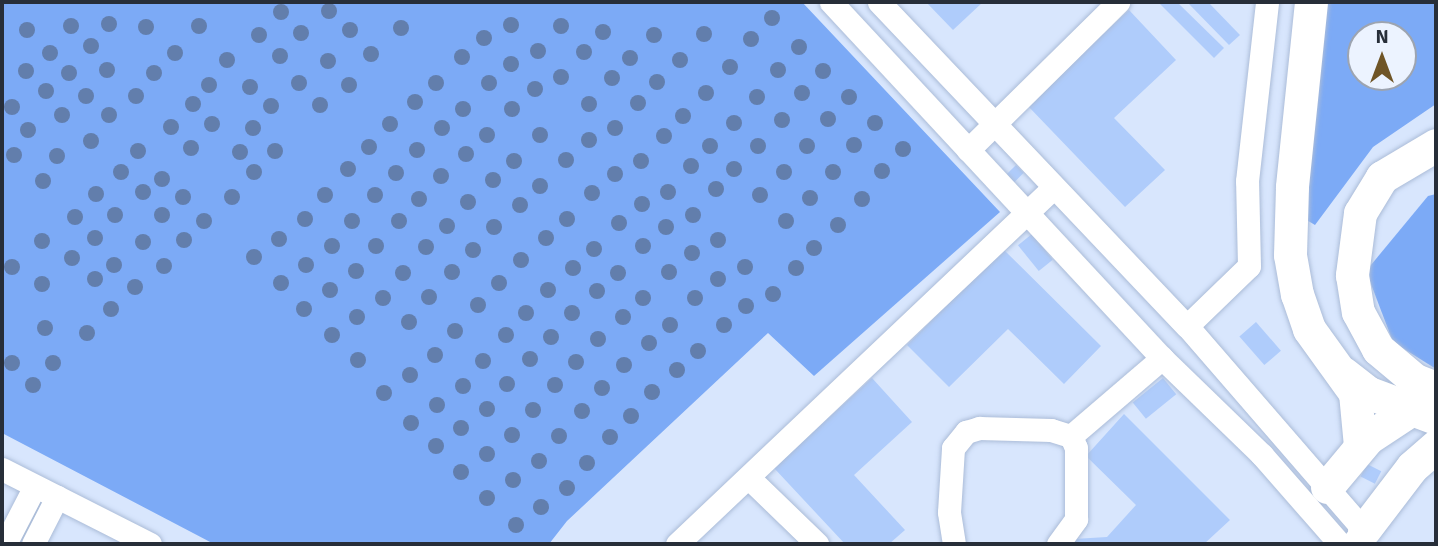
<!DOCTYPE html>
<style>
body{margin:0}
#map{position:relative;width:1438px;height:546px;overflow:hidden;background:#d8e6fd;font-family:Signika,sans-serif}
div>[style]{position:absolute}
[style*='--x']{left:calc(var(--x)*1px);top:calc(var(--y)*1px);width:calc(var(--w)*1px);rotate:calc(var(--a)*1deg)}
.forest>*{inset:0;background:#7caaf6}
.building>*{inset:0;background:#afccfb;transform-origin:0 0}
.roads{filter:drop-shadow(0 0 2px #abbcd8) drop-shadow(0 0 2px #abbcd8)}
.minor>*{height:23px;margin:-11.5px;padding:0 11.5px;transform-origin:11.5px;border-radius:11.5px;background:#fff}
.highway>*{height:33px;margin:-16.5px;padding:0 16.5px;transform-origin:16.5px;border-radius:16.5px;background:#fff}
.trees>*{width:16px;height:16px;margin:-8px;border-radius:50%;background:#627eac}
span{translate:-50% -50%;white-space:nowrap;text-align:center;line-height:1.15;-webkit-text-stroke:7px #ecf3ff;paint-order:stroke}
.frame{position:absolute;inset:0;border:4px solid #272e39;pointer-events:none}
.north{position:absolute;left:1347px;top:21px;width:70px;height:70px;box-sizing:border-box;background:#ecf3ff;border:2px solid #9da4b0;border-radius:50%;rotate:0deg;font-size:19px;font-weight:700;line-height:28px;text-align:center;color:#272e39}
.north::after{content:'';display:block;margin:auto;width:24px;height:32px;background:#6f5527;clip-path:polygon(50% 0,100% 100%,50% 72%,0 100%)}
</style>
<div id="map">
<div class="forest">
<i style="clip-path:polygon(2px 2px,802px 2px,1000px 212px,814px 376px,768px 333px,567px 521px,549px 544px,214px 544px,2px 433px)"></i>
<i style="clip-path:polygon(evenodd,1319px 2px,1436px 2px,1436px 104px,1373px 147px,1315px 225px,1300px 216px,1319px 2px,1361px 35px,1403px 35px,1403px 77px,1361px 77px,1361px 35px)"></i>
<i style="clip-path:polygon(1436px 194px,1436px 369px,1393px 342px,1366px 271px,1428px 196px)"></i>
</div>
<div class="building">
<i style="clip-path:polygon(926px 2px,983px 2px,953px 30px)"></i>
<i style="clip-path:polygon(1158px 2px,1177px 2px,1224px 48px,1214px 58px)"></i>
<i style="clip-path:polygon(1187px 2px,1208px 2px,1240px 35px,1229px 45px)"></i>
<i style="clip-path:polygon(1129px 10px,1176px 60px,1114px 118px,1165px 170px,1125px 207px,1027px 105px)"></i>
<i style="left:1016px;top:165px;width:11px;height:15px;rotate:45deg"></i>
<i style="left:1032px;top:234px;width:33px;height:18px;rotate:51deg"></i>
<i style="clip-path:polygon(1003px 249px,1101px 346px,1064px 384px,1008px 329px,949px 387px,907px 345px)"></i>
<i style="left:1256px;top:322px;width:38px;height:22px;rotate:49deg"></i>
<i style="clip-path:polygon(872px 378px,912px 422px,854px 475px,905px 530px,889px 544px,845px 544px,774px 468px)"></i>
<i style="left:1163px;top:378px;width:21px;height:39px;rotate:51deg"></i>
<i style="clip-path:polygon(1124px 414px,1230px 520px,1204px 544px,1069px 544px,1074px 539px,1107px 537px,1136px 505px,1086px 456px)"></i>
<i style="left:1367px;top:464px;width:16px;height:14px;rotate:27deg"></i>
</div>
<div class="roads">
<div class="minor">
<i style="--x:831;--y:2;--w:486;--a:47.1"></i>
<i style="--x:1162;--y:358;--w:139;--a:44.1"></i>
<i style="--x:1262;--y:455;--w:118;--a:48.8"></i>
<i style="--x:879;--y:2;--w:447;--a:46.5"></i>
<i style="--x:1187;--y:326;--w:270;--a:49.1"></i>
<i style="--x:1364;--y:530;--w:12;--a:132"></i>
<i style="--x:968;--y:150;--w:211;--a:-44.6"></i>
<i style="--x:1187;--y:326;--w:86;--a:-44.1"></i>
<i style="--x:1249;--y:266;--w:85;--a:-91.3"></i>
<i style="--x:1247;--y:181;--w:180;--a:-83.6"></i>
<i style="--x:2;--y:469;--w:166;--a:26.9"></i>
<i style="--x:749;--y:478;--w:95;--a:44.1"></i>
<i style="--x:5;--y:544;--w:65;--a:-62.7"></i>
<i style="--x:33;--y:544;--w:53;--a:-62.9"></i>
<i style="--x:677;--y:544;--w:519;--a:-43.44"></i>
<i style="--x:954;--y:544;--w:32;--a:-99"></i>
<i style="--x:949;--y:512;--w:64;--a:-86.4"></i>
<i style="--x:953;--y:448;--w:21;--a:-51"></i>
<i style="--x:966;--y:432;--w:14;--a:-17"></i>
<i style="--x:979;--y:428;--w:72;--a:1.6"></i>
<i style="--x:1051;--y:430;--w:21;--a:17"></i>
<i style="--x:1058;--y:544;--w:31;--a:-54"></i>
<i style="--x:1076;--y:519;--w:71;--a:-90"></i>
<i style="--x:1076;--y:448;--w:13;--a:-113"></i>
<i style="--x:1071;--y:436;--w:120;--a:-40.6"></i>
</div>
<div class="highway">
<i style="--x:1311;--y:2;--w:186;--a:95.9"></i>
<i style="--x:1292;--y:187;--w:68;--a:91.7"></i>
<i style="--x:1290;--y:255;--w:40;--a:80"></i>
<i style="--x:1297;--y:294;--w:37;--a:71"></i>
<i style="--x:1309;--y:329;--w:79;--a:54.3"></i>
<i style="--x:1355;--y:393;--w:53;--a:84.6"></i>
<i style="--x:1436;--y:145;--w:63;--a:149.3"></i>
<i style="--x:1382;--y:177;--w:42;--a:121.4"></i>
<i style="--x:1360;--y:213;--w:63;--a:97.4"></i>
<i style="--x:1352;--y:275;--w:37;--a:81"></i>
<i style="--x:1358;--y:312;--w:42;--a:61.6"></i>
<i style="--x:1378;--y:349;--w:48;--a:40"></i>
<i style="--x:1415;--y:380;--w:22;--a:21"></i>
<i style="--x:1343;--y:373;--w:33;--a:38"></i>
<i style="--x:1369;--y:393;--w:72;--a:20.5"></i>
<i style="--x:1327;--y:487;--w:64;--a:-50.1"></i>
<i style="--x:1368;--y:438;--w:49;--a:-33.4"></i>
<i style="--x:1364;--y:530;--w:79;--a:-52.7"></i>
<i style="--x:1412;--y:467;--w:32;--a:-41"></i>
</div>
</div>
<div class="trees">
<i style="left:329px;top:11px"></i>
<i style="left:281px;top:12px"></i>
<i style="left:772px;top:18px"></i>
<i style="left:109px;top:24px"></i>
<i style="left:511px;top:25px"></i>
<i style="left:71px;top:26px"></i>
<i style="left:199px;top:26px"></i>
<i style="left:561px;top:26px"></i>
<i style="left:146px;top:27px"></i>
<i style="left:401px;top:28px"></i>
<i style="left:27px;top:30px"></i>
<i style="left:350px;top:30px"></i>
<i style="left:603px;top:32px"></i>
<i style="left:301px;top:33px"></i>
<i style="left:704px;top:34px"></i>
<i style="left:259px;top:35px"></i>
<i style="left:654px;top:35px"></i>
<i style="left:484px;top:38px"></i>
<i style="left:751px;top:39px"></i>
<i style="left:91px;top:46px"></i>
<i style="left:799px;top:47px"></i>
<i style="left:538px;top:51px"></i>
<i style="left:584px;top:52px"></i>
<i style="left:50px;top:53px"></i>
<i style="left:175px;top:53px"></i>
<i style="left:371px;top:54px"></i>
<i style="left:280px;top:56px"></i>
<i style="left:462px;top:57px"></i>
<i style="left:630px;top:58px"></i>
<i style="left:227px;top:60px"></i>
<i style="left:680px;top:60px"></i>
<i style="left:328px;top:61px"></i>
<i style="left:511px;top:64px"></i>
<i style="left:730px;top:67px"></i>
<i style="left:107px;top:70px"></i>
<i style="left:778px;top:70px"></i>
<i style="left:26px;top:71px"></i>
<i style="left:823px;top:71px"></i>
<i style="left:69px;top:73px"></i>
<i style="left:154px;top:73px"></i>
<i style="left:561px;top:77px"></i>
<i style="left:612px;top:78px"></i>
<i style="left:657px;top:82px"></i>
<i style="left:299px;top:83px"></i>
<i style="left:436px;top:83px"></i>
<i style="left:489px;top:83px"></i>
<i style="left:209px;top:85px"></i>
<i style="left:349px;top:85px"></i>
<i style="left:250px;top:87px"></i>
<i style="left:535px;top:89px"></i>
<i style="left:46px;top:91px"></i>
<i style="left:706px;top:93px"></i>
<i style="left:802px;top:93px"></i>
<i style="left:86px;top:96px"></i>
<i style="left:136px;top:96px"></i>
<i style="left:757px;top:97px"></i>
<i style="left:849px;top:97px"></i>
<i style="left:415px;top:102px"></i>
<i style="left:638px;top:103px"></i>
<i style="left:193px;top:104px"></i>
<i style="left:589px;top:104px"></i>
<i style="left:320px;top:105px"></i>
<i style="left:271px;top:106px"></i>
<i style="left:12px;top:107px"></i>
<i style="left:463px;top:109px"></i>
<i style="left:512px;top:109px"></i>
<i style="left:62px;top:115px"></i>
<i style="left:109px;top:115px"></i>
<i style="left:683px;top:116px"></i>
<i style="left:828px;top:119px"></i>
<i style="left:782px;top:120px"></i>
<i style="left:734px;top:123px"></i>
<i style="left:875px;top:123px"></i>
<i style="left:212px;top:124px"></i>
<i style="left:390px;top:124px"></i>
<i style="left:171px;top:127px"></i>
<i style="left:253px;top:128px"></i>
<i style="left:442px;top:128px"></i>
<i style="left:615px;top:128px"></i>
<i style="left:28px;top:130px"></i>
<i style="left:487px;top:135px"></i>
<i style="left:540px;top:135px"></i>
<i style="left:664px;top:136px"></i>
<i style="left:589px;top:140px"></i>
<i style="left:91px;top:141px"></i>
<i style="left:854px;top:145px"></i>
<i style="left:710px;top:146px"></i>
<i style="left:758px;top:146px"></i>
<i style="left:807px;top:146px"></i>
<i style="left:369px;top:147px"></i>
<i style="left:191px;top:148px"></i>
<i style="left:903px;top:149px"></i>
<i style="left:417px;top:150px"></i>
<i style="left:138px;top:151px"></i>
<i style="left:275px;top:151px"></i>
<i style="left:240px;top:152px"></i>
<i style="left:466px;top:154px"></i>
<i style="left:14px;top:155px"></i>
<i style="left:57px;top:156px"></i>
<i style="left:566px;top:160px"></i>
<i style="left:514px;top:161px"></i>
<i style="left:641px;top:161px"></i>
<i style="left:691px;top:166px"></i>
<i style="left:348px;top:169px"></i>
<i style="left:734px;top:169px"></i>
<i style="left:882px;top:171px"></i>
<i style="left:121px;top:172px"></i>
<i style="left:254px;top:172px"></i>
<i style="left:784px;top:172px"></i>
<i style="left:833px;top:172px"></i>
<i style="left:396px;top:173px"></i>
<i style="left:615px;top:174px"></i>
<i style="left:441px;top:176px"></i>
<i style="left:162px;top:179px"></i>
<i style="left:493px;top:180px"></i>
<i style="left:43px;top:181px"></i>
<i style="left:540px;top:186px"></i>
<i style="left:716px;top:189px"></i>
<i style="left:143px;top:192px"></i>
<i style="left:668px;top:192px"></i>
<i style="left:592px;top:193px"></i>
<i style="left:96px;top:194px"></i>
<i style="left:325px;top:195px"></i>
<i style="left:375px;top:195px"></i>
<i style="left:760px;top:195px"></i>
<i style="left:183px;top:197px"></i>
<i style="left:232px;top:197px"></i>
<i style="left:810px;top:198px"></i>
<i style="left:419px;top:199px"></i>
<i style="left:862px;top:199px"></i>
<i style="left:468px;top:202px"></i>
<i style="left:642px;top:204px"></i>
<i style="left:520px;top:205px"></i>
<i style="left:115px;top:215px"></i>
<i style="left:162px;top:215px"></i>
<i style="left:693px;top:215px"></i>
<i style="left:75px;top:217px"></i>
<i style="left:305px;top:219px"></i>
<i style="left:567px;top:219px"></i>
<i style="left:204px;top:221px"></i>
<i style="left:352px;top:221px"></i>
<i style="left:399px;top:221px"></i>
<i style="left:786px;top:221px"></i>
<i style="left:619px;top:223px"></i>
<i style="left:838px;top:225px"></i>
<i style="left:447px;top:226px"></i>
<i style="left:494px;top:227px"></i>
<i style="left:666px;top:227px"></i>
<i style="left:95px;top:238px"></i>
<i style="left:546px;top:238px"></i>
<i style="left:279px;top:239px"></i>
<i style="left:184px;top:240px"></i>
<i style="left:718px;top:240px"></i>
<i style="left:42px;top:241px"></i>
<i style="left:143px;top:242px"></i>
<i style="left:332px;top:246px"></i>
<i style="left:376px;top:246px"></i>
<i style="left:643px;top:246px"></i>
<i style="left:426px;top:247px"></i>
<i style="left:814px;top:248px"></i>
<i style="left:594px;top:249px"></i>
<i style="left:473px;top:250px"></i>
<i style="left:692px;top:253px"></i>
<i style="left:254px;top:257px"></i>
<i style="left:72px;top:258px"></i>
<i style="left:521px;top:260px"></i>
<i style="left:114px;top:265px"></i>
<i style="left:306px;top:265px"></i>
<i style="left:164px;top:266px"></i>
<i style="left:12px;top:267px"></i>
<i style="left:745px;top:267px"></i>
<i style="left:573px;top:268px"></i>
<i style="left:796px;top:268px"></i>
<i style="left:356px;top:271px"></i>
<i style="left:452px;top:272px"></i>
<i style="left:669px;top:272px"></i>
<i style="left:403px;top:273px"></i>
<i style="left:618px;top:273px"></i>
<i style="left:95px;top:279px"></i>
<i style="left:718px;top:279px"></i>
<i style="left:281px;top:283px"></i>
<i style="left:499px;top:283px"></i>
<i style="left:42px;top:284px"></i>
<i style="left:135px;top:287px"></i>
<i style="left:330px;top:290px"></i>
<i style="left:548px;top:290px"></i>
<i style="left:597px;top:291px"></i>
<i style="left:773px;top:294px"></i>
<i style="left:429px;top:297px"></i>
<i style="left:383px;top:298px"></i>
<i style="left:643px;top:298px"></i>
<i style="left:695px;top:298px"></i>
<i style="left:478px;top:305px"></i>
<i style="left:746px;top:306px"></i>
<i style="left:111px;top:309px"></i>
<i style="left:304px;top:309px"></i>
<i style="left:526px;top:313px"></i>
<i style="left:572px;top:313px"></i>
<i style="left:357px;top:317px"></i>
<i style="left:623px;top:317px"></i>
<i style="left:409px;top:322px"></i>
<i style="left:670px;top:325px"></i>
<i style="left:724px;top:325px"></i>
<i style="left:45px;top:328px"></i>
<i style="left:455px;top:331px"></i>
<i style="left:87px;top:333px"></i>
<i style="left:332px;top:335px"></i>
<i style="left:506px;top:335px"></i>
<i style="left:551px;top:337px"></i>
<i style="left:598px;top:339px"></i>
<i style="left:649px;top:343px"></i>
<i style="left:698px;top:351px"></i>
<i style="left:435px;top:355px"></i>
<i style="left:530px;top:359px"></i>
<i style="left:358px;top:360px"></i>
<i style="left:483px;top:361px"></i>
<i style="left:576px;top:362px"></i>
<i style="left:12px;top:363px"></i>
<i style="left:53px;top:363px"></i>
<i style="left:624px;top:365px"></i>
<i style="left:677px;top:370px"></i>
<i style="left:410px;top:375px"></i>
<i style="left:507px;top:384px"></i>
<i style="left:33px;top:385px"></i>
<i style="left:555px;top:385px"></i>
<i style="left:463px;top:386px"></i>
<i style="left:602px;top:388px"></i>
<i style="left:652px;top:392px"></i>
<i style="left:384px;top:393px"></i>
<i style="left:437px;top:405px"></i>
<i style="left:487px;top:409px"></i>
<i style="left:533px;top:410px"></i>
<i style="left:582px;top:411px"></i>
<i style="left:631px;top:416px"></i>
<i style="left:411px;top:423px"></i>
<i style="left:461px;top:428px"></i>
<i style="left:512px;top:435px"></i>
<i style="left:559px;top:436px"></i>
<i style="left:610px;top:437px"></i>
<i style="left:436px;top:446px"></i>
<i style="left:487px;top:454px"></i>
<i style="left:539px;top:461px"></i>
<i style="left:587px;top:463px"></i>
<i style="left:461px;top:472px"></i>
<i style="left:513px;top:480px"></i>
<i style="left:567px;top:488px"></i>
<i style="left:487px;top:498px"></i>
<i style="left:541px;top:507px"></i>
<i style="left:516px;top:525px"></i>
</div>
<div class="frame"></div>
<div class="north">N</div>
</div>
